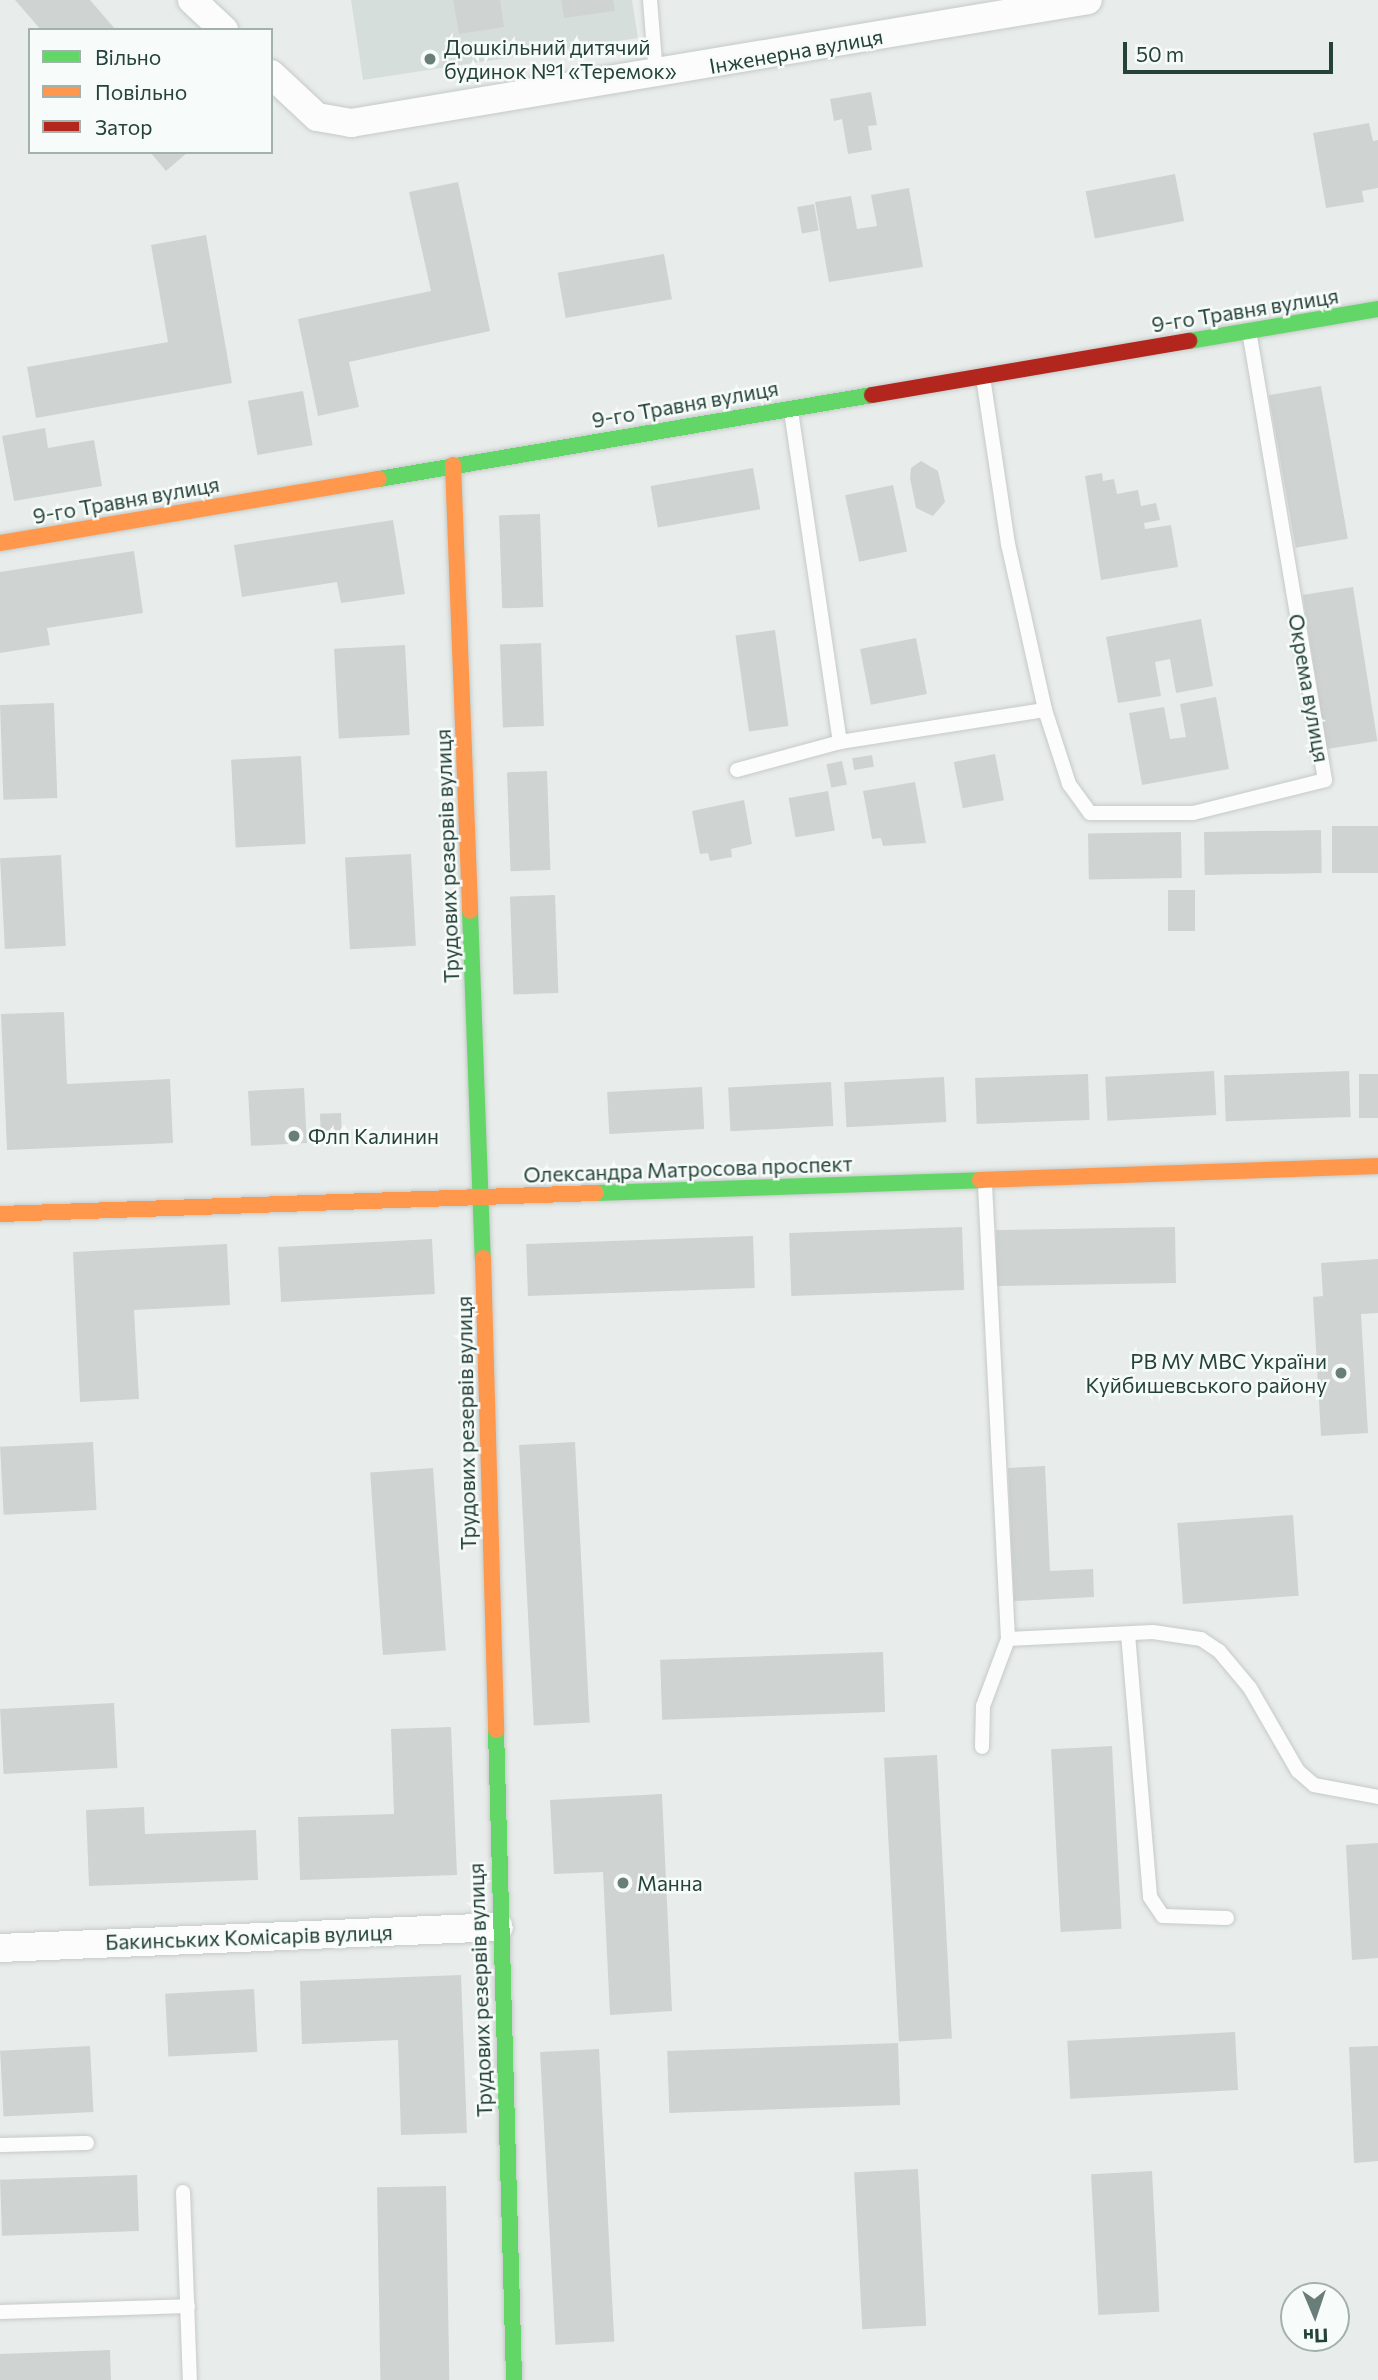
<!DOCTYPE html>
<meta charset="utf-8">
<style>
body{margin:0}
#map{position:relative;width:1378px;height:2380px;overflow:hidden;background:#e8edeb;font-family:Commissioner,sans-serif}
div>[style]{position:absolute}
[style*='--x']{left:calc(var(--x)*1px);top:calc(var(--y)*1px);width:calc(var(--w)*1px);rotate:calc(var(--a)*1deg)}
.built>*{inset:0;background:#d6dedb}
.building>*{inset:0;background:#cfd4d2;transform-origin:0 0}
.roads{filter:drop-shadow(0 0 2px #c5cac8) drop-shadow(0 0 2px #c5cac8)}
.lane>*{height:14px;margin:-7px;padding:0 7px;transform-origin:7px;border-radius:7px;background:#fcfcfc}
.street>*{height:28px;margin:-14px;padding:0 14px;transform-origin:14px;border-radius:14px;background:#fcfcfc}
.fast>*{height:16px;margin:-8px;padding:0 8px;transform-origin:8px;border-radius:8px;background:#63d668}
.slow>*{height:16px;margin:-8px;padding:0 8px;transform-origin:8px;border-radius:8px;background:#ff974d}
.jam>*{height:16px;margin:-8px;padding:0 8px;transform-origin:8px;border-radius:8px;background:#b3261e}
.dots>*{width:19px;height:19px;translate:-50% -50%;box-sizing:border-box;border:4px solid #f7fbf9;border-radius:50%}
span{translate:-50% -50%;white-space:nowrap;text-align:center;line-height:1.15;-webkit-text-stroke:5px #f7fbf9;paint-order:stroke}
.poi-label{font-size:21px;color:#24423a}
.left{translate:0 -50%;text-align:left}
.right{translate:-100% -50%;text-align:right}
.street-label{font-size:21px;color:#24423a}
.legend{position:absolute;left:28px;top:28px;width:245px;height:126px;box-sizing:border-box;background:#f7fbf9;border:2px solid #a3b1ad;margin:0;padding:9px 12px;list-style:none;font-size:21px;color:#24423a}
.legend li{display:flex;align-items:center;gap:14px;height:35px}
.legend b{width:35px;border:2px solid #a3b1ad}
.north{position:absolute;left:1280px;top:2282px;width:70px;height:70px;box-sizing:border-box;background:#f7fbf9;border:2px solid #a3b1ad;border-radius:50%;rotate:178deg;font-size:19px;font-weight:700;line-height:28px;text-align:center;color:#24423a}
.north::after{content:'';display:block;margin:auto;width:24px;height:32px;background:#697e78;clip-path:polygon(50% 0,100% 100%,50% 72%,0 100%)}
.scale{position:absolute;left:1123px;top:42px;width:210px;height:32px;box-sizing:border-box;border:4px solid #24423a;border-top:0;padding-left:9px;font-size:21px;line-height:24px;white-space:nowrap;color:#24423a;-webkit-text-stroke:5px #f7fbf9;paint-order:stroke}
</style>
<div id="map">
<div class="built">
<i style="clip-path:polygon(351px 0,632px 0,638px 38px,363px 80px)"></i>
</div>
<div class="building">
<i style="clip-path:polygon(15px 0,90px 0,116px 30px,41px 30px)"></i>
<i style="clip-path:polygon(453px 0,500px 0,504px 27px,459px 34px)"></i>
<i style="clip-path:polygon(561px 0,613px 0,615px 11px,564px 18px)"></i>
<i style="clip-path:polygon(871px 92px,877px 125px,868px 126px,872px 150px,848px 154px,842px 119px,834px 121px,830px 99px)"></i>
<i style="clip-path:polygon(1369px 123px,1373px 141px,1378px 140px,1378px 188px,1362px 191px,1364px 202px,1326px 208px,1313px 133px)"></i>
<i style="clip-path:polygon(150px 152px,188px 152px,166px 171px)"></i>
<i style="left:1175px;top:174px;width:48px;height:91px;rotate:79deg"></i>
<i style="clip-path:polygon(458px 182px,490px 331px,349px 362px,359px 407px,318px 416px,298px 319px,431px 291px,409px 192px)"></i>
<i style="clip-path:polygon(909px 188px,923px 267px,829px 282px,815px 202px,851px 196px,857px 229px,877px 226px,871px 195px)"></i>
<i style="left:814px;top:204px;width:27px;height:17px;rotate:80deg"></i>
<i style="clip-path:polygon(206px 235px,232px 383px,36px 418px,27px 367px,168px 342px,151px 245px)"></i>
<i style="left:664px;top:254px;width:46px;height:108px;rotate:80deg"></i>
<i style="left:1321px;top:386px;width:155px;height:53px;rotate:80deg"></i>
<i style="left:303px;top:391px;width:55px;height:56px;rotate:80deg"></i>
<i style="clip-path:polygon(45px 428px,48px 448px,94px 440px,102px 486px,14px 501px,2px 436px)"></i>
<i style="clip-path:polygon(921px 461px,938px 471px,945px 502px,933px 516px,916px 508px,910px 478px,911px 468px)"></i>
<i style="left:753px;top:468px;width:42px;height:104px;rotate:80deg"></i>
<i style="clip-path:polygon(1102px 473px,1103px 481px,1114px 479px,1117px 494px,1138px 490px,1141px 506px,1156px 503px,1160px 520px,1144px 523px,1145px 529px,1171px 525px,1178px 567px,1101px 580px,1085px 476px)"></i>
<i style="left:893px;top:485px;width:68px;height:49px;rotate:78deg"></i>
<i style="left:540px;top:514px;width:93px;height:41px;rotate:88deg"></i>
<i style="clip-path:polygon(393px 520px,405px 594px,341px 603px,337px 582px,242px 597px,234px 545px)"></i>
<i style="clip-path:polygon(134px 551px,143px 613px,47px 628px,50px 645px,0 653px,0 572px)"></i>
<i style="left:1353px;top:587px;width:156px;height:51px;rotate:81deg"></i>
<i style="clip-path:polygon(1201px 619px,1213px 686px,1176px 693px,1170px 659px,1155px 662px,1161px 696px,1118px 703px,1106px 637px)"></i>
<i style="left:775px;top:630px;width:97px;height:40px;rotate:82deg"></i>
<i style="left:916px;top:638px;width:57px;height:57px;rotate:79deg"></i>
<i style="left:541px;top:643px;width:83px;height:41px;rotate:88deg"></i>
<i style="left:405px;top:645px;width:90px;height:71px;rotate:87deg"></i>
<i style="clip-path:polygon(1216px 697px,1229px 769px,1142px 785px,1129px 713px,1164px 707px,1170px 739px,1186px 737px,1180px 704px)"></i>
<i style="left:54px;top:703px;width:95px;height:54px;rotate:88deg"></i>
<i style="left:995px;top:754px;width:47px;height:42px;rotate:79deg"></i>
<i style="left:872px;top:755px;width:12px;height:20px;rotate:81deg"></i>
<i style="left:301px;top:756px;width:88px;height:70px;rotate:87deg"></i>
<i style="left:842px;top:761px;width:24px;height:16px;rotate:78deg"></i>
<i style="left:547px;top:771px;width:99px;height:40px;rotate:88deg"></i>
<i style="clip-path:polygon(915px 782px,926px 843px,883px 846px,881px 838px,872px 839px,863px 791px)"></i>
<i style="left:828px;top:791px;width:40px;height:40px;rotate:80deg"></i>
<i style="clip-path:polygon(744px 800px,752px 844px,731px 849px,732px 857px,710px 861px,708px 853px,700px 854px,692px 811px)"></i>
<i style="left:1378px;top:826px;width:47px;height:46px;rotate:90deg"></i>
<i style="left:1321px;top:830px;width:43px;height:117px;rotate:89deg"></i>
<i style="left:1181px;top:832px;width:46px;height:93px;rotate:89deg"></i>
<i style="left:411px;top:854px;width:92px;height:66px;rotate:87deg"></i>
<i style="left:61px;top:855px;width:91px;height:61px;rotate:87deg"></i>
<i style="left:1168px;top:890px;width:27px;height:41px"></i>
<i style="left:555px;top:895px;width:98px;height:45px;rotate:88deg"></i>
<i style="clip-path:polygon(64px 1012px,67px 1084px,170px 1079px,173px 1143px,7px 1150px,1px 1014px)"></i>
<i style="left:1214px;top:1071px;width:44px;height:109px;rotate:87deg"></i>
<i style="left:1349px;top:1071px;width:46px;height:125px;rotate:88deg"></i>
<i style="left:1088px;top:1074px;width:46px;height:113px;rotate:88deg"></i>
<i style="left:1378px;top:1074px;width:44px;height:19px;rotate:90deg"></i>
<i style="left:944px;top:1077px;width:45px;height:100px;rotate:87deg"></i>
<i style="left:831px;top:1082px;width:44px;height:103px;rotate:87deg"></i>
<i style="left:702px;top:1087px;width:42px;height:95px;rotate:87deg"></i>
<i style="left:304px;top:1088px;width:55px;height:56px;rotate:87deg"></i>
<i style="left:341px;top:1113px;width:26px;height:21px;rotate:88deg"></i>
<i style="left:962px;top:1227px;width:63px;height:173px;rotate:88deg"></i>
<i style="left:1175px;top:1227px;width:56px;height:179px;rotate:89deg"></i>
<i style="left:753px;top:1236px;width:52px;height:227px;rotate:88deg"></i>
<i style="left:432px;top:1239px;width:55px;height:154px;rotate:87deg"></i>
<i style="clip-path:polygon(227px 1244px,230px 1305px,134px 1310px,139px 1399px,80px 1402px,73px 1252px)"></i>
<i style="clip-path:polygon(1378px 1259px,1378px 1313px,1361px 1314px,1368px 1433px,1321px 1436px,1313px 1297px,1323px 1296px,1321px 1263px)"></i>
<i style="left:93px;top:1442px;width:68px;height:93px;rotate:87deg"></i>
<i style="left:575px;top:1442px;width:281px;height:56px;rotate:87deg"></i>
<i style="clip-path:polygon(1045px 1466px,1050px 1571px,1093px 1569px,1094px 1597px,1014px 1601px,1008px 1468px)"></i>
<i style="left:433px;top:1468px;width:183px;height:63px;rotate:86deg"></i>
<i style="left:1293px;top:1515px;width:81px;height:116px;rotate:86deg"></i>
<i style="left:883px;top:1652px;width:60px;height:223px;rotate:88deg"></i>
<i style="left:114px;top:1703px;width:65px;height:114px;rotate:87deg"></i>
<i style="clip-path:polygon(451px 1727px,457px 1875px,300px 1880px,298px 1817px,394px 1814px,391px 1729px)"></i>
<i style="left:1112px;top:1746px;width:183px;height:61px;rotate:87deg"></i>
<i style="left:937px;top:1755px;width:284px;height:53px;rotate:87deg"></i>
<i style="clip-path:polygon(662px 1794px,672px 2011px,610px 2015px,603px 1872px,554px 1874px,550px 1800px)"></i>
<i style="clip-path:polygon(144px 1807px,145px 1834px,256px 1830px,258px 1880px,89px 1886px,86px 1810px)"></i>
<i style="clip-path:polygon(1378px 1843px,1378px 1958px,1352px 1960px,1346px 1845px)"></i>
<i style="clip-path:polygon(461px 1975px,467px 2133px,401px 2135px,398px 2040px,302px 2044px,300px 1981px)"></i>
<i style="left:254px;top:1989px;width:63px;height:89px;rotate:87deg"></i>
<i style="left:1235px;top:2032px;width:58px;height:168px;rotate:87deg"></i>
<i style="left:898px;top:2043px;width:62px;height:231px;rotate:88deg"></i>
<i style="left:90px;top:2046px;width:66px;height:90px;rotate:87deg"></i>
<i style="clip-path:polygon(1378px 2046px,1378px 2161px,1354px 2163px,1349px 2047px)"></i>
<i style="left:599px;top:2049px;width:293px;height:59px;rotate:87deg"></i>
<i style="left:918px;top:2169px;width:157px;height:64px;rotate:87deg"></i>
<i style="left:1152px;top:2171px;width:141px;height:61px;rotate:87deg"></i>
<i style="left:137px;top:2175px;width:56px;height:137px;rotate:88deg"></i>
<i style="left:446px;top:2186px;width:194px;height:69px;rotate:89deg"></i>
<i style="clip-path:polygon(110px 2350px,111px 2380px,0 2380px,0 2354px)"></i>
</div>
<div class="roads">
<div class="lane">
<i style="--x:650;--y:0;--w:75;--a:85.4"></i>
<i style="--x:983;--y:377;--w:169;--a:81.5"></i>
<i style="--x:1008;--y:544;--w:170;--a:77.4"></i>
<i style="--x:1045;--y:710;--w:78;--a:72"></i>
<i style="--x:1069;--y:784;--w:36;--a:54"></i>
<i style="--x:1090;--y:813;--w:103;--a:0"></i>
<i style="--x:1193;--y:813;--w:136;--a:-14"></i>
<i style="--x:1325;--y:780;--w:453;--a:-99.6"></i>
<i style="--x:791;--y:411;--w:335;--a:81.6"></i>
<i style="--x:737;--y:770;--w:107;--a:-15.2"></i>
<i style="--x:840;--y:742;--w:207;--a:-8.9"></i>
<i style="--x:1128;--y:1634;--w:264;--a:85.2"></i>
<i style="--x:1150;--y:1897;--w:23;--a:56"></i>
<i style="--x:1163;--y:1916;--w:64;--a:1.8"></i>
<i style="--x:1008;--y:1639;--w:145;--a:-2.8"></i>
<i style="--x:1153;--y:1632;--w:49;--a:8.3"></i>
<i style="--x:1201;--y:1639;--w:22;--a:34"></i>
<i style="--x:1219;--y:1651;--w:48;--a:50"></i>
<i style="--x:1250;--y:1688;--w:96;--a:60"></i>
<i style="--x:1298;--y:1771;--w:21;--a:41"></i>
<i style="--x:1314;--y:1785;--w:65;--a:10.6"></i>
<i style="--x:982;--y:1747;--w:41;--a:-88.6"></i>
<i style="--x:983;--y:1706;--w:72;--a:-69.5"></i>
<i style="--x:1008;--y:1639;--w:459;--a:-92.9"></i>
<i style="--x:0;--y:2145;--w:87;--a:-1.3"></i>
<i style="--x:183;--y:2192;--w:188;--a:87.9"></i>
<i style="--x:0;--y:2312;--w:188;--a:-1.8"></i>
</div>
<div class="street">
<i style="--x:192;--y:0;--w:44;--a:43.2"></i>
<i style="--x:271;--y:74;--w:63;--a:43.1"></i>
<i style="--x:317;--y:117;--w:35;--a:10"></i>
<i style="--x:351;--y:123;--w:747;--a:-9.47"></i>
<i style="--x:0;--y:1948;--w:499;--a:-2.4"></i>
</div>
<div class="fast">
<i style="--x:1189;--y:341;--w:192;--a:-9.6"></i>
<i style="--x:379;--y:479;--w:500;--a:-9.67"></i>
<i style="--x:470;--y:911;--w:347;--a:87.9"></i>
<i style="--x:596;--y:1193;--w:384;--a:-1.9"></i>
<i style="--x:496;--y:1730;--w:650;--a:88.41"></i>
</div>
<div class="slow">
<i style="--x:453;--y:465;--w:446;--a:87.8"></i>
<i style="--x:0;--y:543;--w:384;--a:-9.6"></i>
<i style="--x:980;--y:1180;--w:398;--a:-2"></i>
<i style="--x:0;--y:1214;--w:596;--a:-2.02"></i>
<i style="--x:483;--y:1258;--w:472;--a:88.4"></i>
</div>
<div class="jam">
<i style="--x:872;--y:395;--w:322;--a:-9.7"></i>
</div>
</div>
<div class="dots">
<i style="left:430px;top:59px;background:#697e78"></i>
<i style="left:294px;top:1136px;background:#697e78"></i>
<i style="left:1341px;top:1373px;background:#697e78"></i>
<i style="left:623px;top:1883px;background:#697e78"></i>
</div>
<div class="poi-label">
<span class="left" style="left:444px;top:59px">Дошкільний дитячий<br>будинок №1 «Теремок»</span>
<span class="left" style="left:308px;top:1136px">Флп Калинин</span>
<span class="right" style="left:1327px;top:1373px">РВ МУ МВС України<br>Куйбишевського району</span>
<span class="left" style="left:637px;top:1883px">Манна</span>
</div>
<div class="street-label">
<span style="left:796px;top:51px;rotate:-10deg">Інженерна вулиця</span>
<span style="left:1245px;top:310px;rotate:-9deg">9-го Травня вулиця</span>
<span style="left:685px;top:404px;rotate:-10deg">9-го Травня вулиця</span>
<span style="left:126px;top:500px;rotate:-10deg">9-го Травня вулиця</span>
<span style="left:1309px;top:688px;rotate:80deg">Окрема вулиця</span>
<span style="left:447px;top:856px;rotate:-92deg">Трудових резервів вулиця</span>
<span style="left:688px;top:1169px;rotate:-2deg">Олександра Матросова проспект</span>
<span style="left:466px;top:1423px;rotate:-91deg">Трудових резервів вулиця</span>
<span style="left:249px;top:1937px;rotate:-2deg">Бакинських Комісарів вулиця</span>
<span style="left:480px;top:1990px;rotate:-92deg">Трудових резервів вулиця</span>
</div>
<ul class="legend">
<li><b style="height:9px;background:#63d668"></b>Вільно</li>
<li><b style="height:9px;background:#ff974d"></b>Повільно</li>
<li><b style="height:9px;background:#b3261e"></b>Затор</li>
</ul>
<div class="north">Пн</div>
<div class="scale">50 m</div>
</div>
